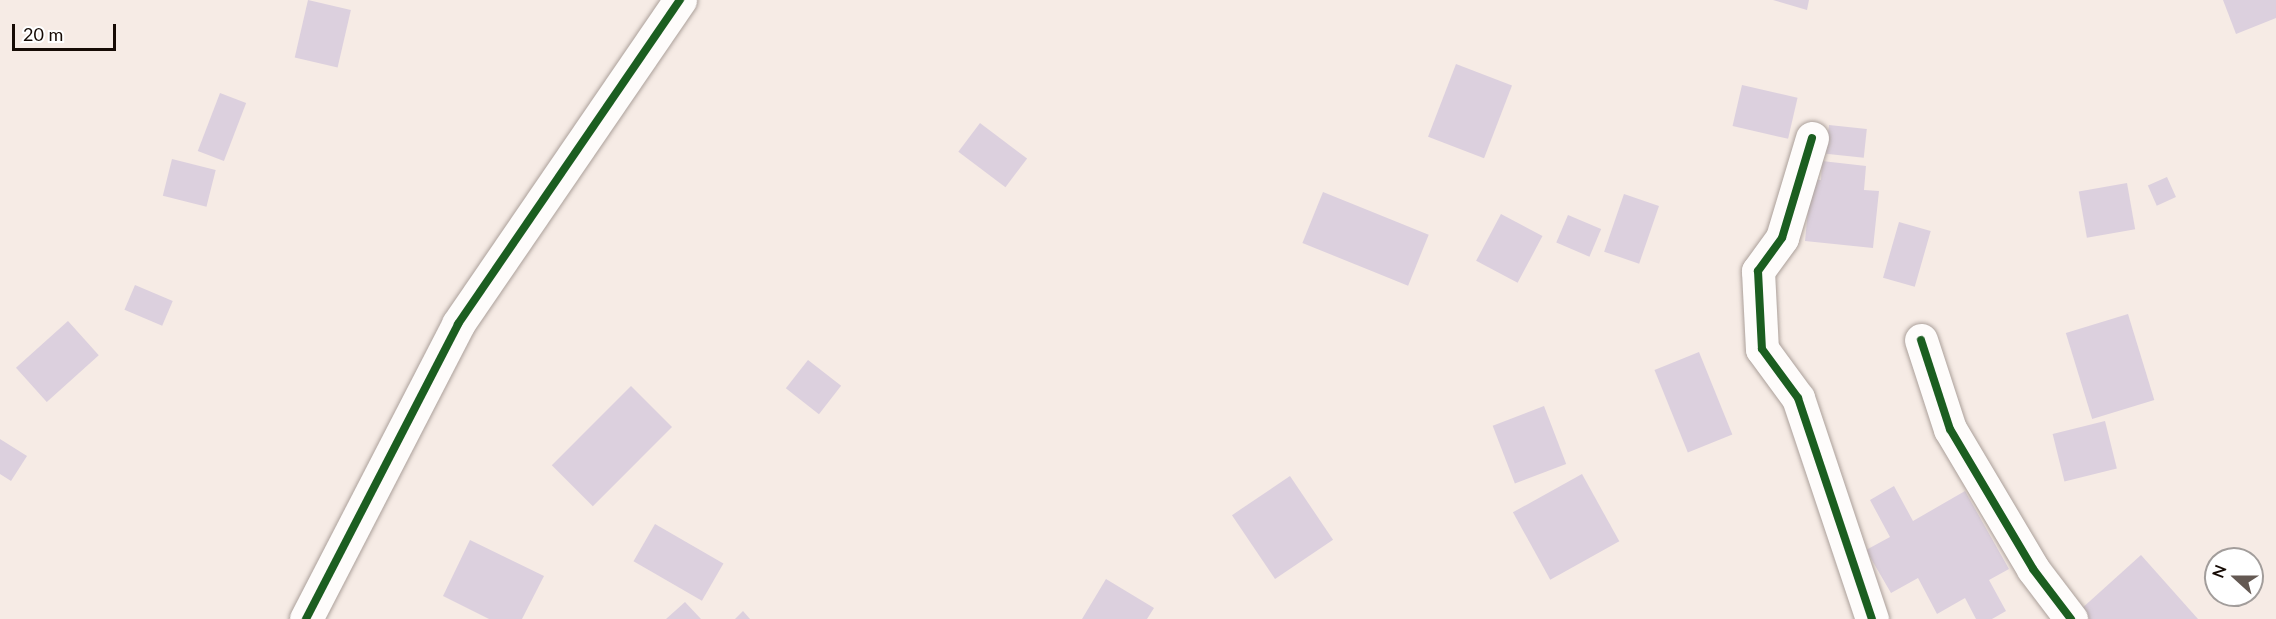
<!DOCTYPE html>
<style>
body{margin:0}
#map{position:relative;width:2276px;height:619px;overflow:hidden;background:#f6ebe5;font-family:Lato,sans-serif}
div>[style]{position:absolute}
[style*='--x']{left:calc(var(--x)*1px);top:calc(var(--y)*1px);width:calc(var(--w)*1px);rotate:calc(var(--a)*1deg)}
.building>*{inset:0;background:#dcd0de;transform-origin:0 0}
.roads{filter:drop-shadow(0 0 2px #aba09a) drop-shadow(0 0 2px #aba09a)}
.minor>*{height:33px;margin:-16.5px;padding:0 16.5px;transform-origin:16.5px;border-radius:16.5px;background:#fefcfb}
.cycleway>*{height:8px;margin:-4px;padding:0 4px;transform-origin:4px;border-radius:4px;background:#1b5e20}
span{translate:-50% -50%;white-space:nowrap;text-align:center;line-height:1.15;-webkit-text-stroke:6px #fff;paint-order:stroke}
.north{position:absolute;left:2204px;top:547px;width:60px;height:60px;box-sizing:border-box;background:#fff;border:2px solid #a29d9b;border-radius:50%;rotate:291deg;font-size:16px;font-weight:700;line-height:24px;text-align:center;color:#160b05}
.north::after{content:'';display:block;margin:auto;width:21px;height:27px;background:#645953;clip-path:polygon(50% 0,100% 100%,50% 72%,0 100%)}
.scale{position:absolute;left:12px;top:24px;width:104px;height:27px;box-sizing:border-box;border:3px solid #160b05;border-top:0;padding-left:8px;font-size:18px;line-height:21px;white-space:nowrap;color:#160b05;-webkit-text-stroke:4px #fff;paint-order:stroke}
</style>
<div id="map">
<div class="building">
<i style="left:308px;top:0;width:44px;height:59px;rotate:13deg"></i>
<i style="clip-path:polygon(1773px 0,1809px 0,1807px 10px)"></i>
<i style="clip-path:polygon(2223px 0,2276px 0,2276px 18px,2236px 34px)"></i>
<i style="left:1456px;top:64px;width:60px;height:78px;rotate:21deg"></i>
<i style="left:1742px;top:85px;width:57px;height:42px;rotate:13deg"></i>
<i style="left:220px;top:93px;width:28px;height:62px;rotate:21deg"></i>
<i style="left:980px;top:123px;width:59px;height:36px;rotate:37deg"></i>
<i style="left:1829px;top:125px;width:38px;height:29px;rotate:6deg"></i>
<i style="left:172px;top:159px;width:45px;height:38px;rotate:14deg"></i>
<i style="clip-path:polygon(1822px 161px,1866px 166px,1864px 190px,1879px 191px,1873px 248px,1805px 241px,1811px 179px,1821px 180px)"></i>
<i style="left:2167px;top:177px;width:22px;height:21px;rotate:66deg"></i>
<i style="left:2127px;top:183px;width:47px;height:49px;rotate:80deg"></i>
<i style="left:1323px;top:192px;width:114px;height:55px;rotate:22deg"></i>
<i style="left:1624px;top:194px;width:37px;height:61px;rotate:19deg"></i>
<i style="left:1501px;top:214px;width:47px;height:53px;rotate:28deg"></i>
<i style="left:1568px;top:215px;width:36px;height:30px;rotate:23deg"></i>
<i style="left:1899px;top:222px;width:33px;height:58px;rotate:16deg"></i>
<i style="left:135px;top:285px;width:41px;height:27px;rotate:23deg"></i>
<i style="left:2128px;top:314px;width:90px;height:65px;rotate:73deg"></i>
<i style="left:68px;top:321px;width:46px;height:70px;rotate:48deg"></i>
<i style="left:1699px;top:352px;width:89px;height:48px;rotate:68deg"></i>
<i style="left:808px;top:360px;width:42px;height:36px;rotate:38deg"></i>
<i style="left:631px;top:386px;width:58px;height:112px;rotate:45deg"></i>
<i style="left:1544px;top:406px;width:62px;height:55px;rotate:69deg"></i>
<i style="left:2105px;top:421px;width:49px;height:54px;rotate:76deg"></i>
<i style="clip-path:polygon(0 439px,27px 456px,11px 481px,0 474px)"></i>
<i style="left:1582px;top:474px;width:77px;height:79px;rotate:61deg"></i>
<i style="left:1290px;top:476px;width:77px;height:70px;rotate:56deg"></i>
<i style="clip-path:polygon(1894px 486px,1913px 521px,1965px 491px,2009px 569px,1989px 580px,2006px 611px,1992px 619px,1976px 619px,1965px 598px,1937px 614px,1918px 578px,1891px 593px,1866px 550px,1890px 537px,1870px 500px)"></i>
<i style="left:655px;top:524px;width:79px;height:43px;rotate:30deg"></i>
<i style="clip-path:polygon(470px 540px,544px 576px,522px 619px,489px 619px,443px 596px)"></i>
<i style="clip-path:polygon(2141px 555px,2198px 619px,2088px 619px,2080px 610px)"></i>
<i style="clip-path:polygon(1106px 579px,1154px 608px,1147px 619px,1082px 619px)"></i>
<i style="clip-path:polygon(685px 602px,701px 619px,666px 619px)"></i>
<i style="clip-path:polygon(743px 611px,750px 619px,735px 619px)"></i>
</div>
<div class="roads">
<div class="minor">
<i style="--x:1812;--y:138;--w:104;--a:106.7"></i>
<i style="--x:1782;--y:238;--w:41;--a:126"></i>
<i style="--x:1758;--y:271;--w:78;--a:87.1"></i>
<i style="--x:1762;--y:349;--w:61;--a:53.7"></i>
<i style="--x:1798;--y:398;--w:233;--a:71.5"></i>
<i style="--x:1921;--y:340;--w:94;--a:72"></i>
<i style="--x:1950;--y:429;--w:163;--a:59.3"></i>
<i style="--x:2033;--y:569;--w:63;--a:52.8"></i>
<i style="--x:306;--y:619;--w:332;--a:-62.7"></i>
<i style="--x:458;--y:324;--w:393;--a:-55.6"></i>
</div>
</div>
<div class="cycleway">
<i style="--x:1812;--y:138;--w:104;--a:106.7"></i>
<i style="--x:1782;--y:238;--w:41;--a:126"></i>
<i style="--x:1758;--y:271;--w:78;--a:87.1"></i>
<i style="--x:1762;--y:349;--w:61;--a:53.7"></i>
<i style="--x:1798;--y:398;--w:233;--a:71.5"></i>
<i style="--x:1921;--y:340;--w:94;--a:72"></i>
<i style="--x:1950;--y:429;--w:163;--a:59.3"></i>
<i style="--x:2033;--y:569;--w:63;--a:52.8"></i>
<i style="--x:306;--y:619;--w:332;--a:-62.7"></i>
<i style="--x:458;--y:324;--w:393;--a:-55.6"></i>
</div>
<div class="north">N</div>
<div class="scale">20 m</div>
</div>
